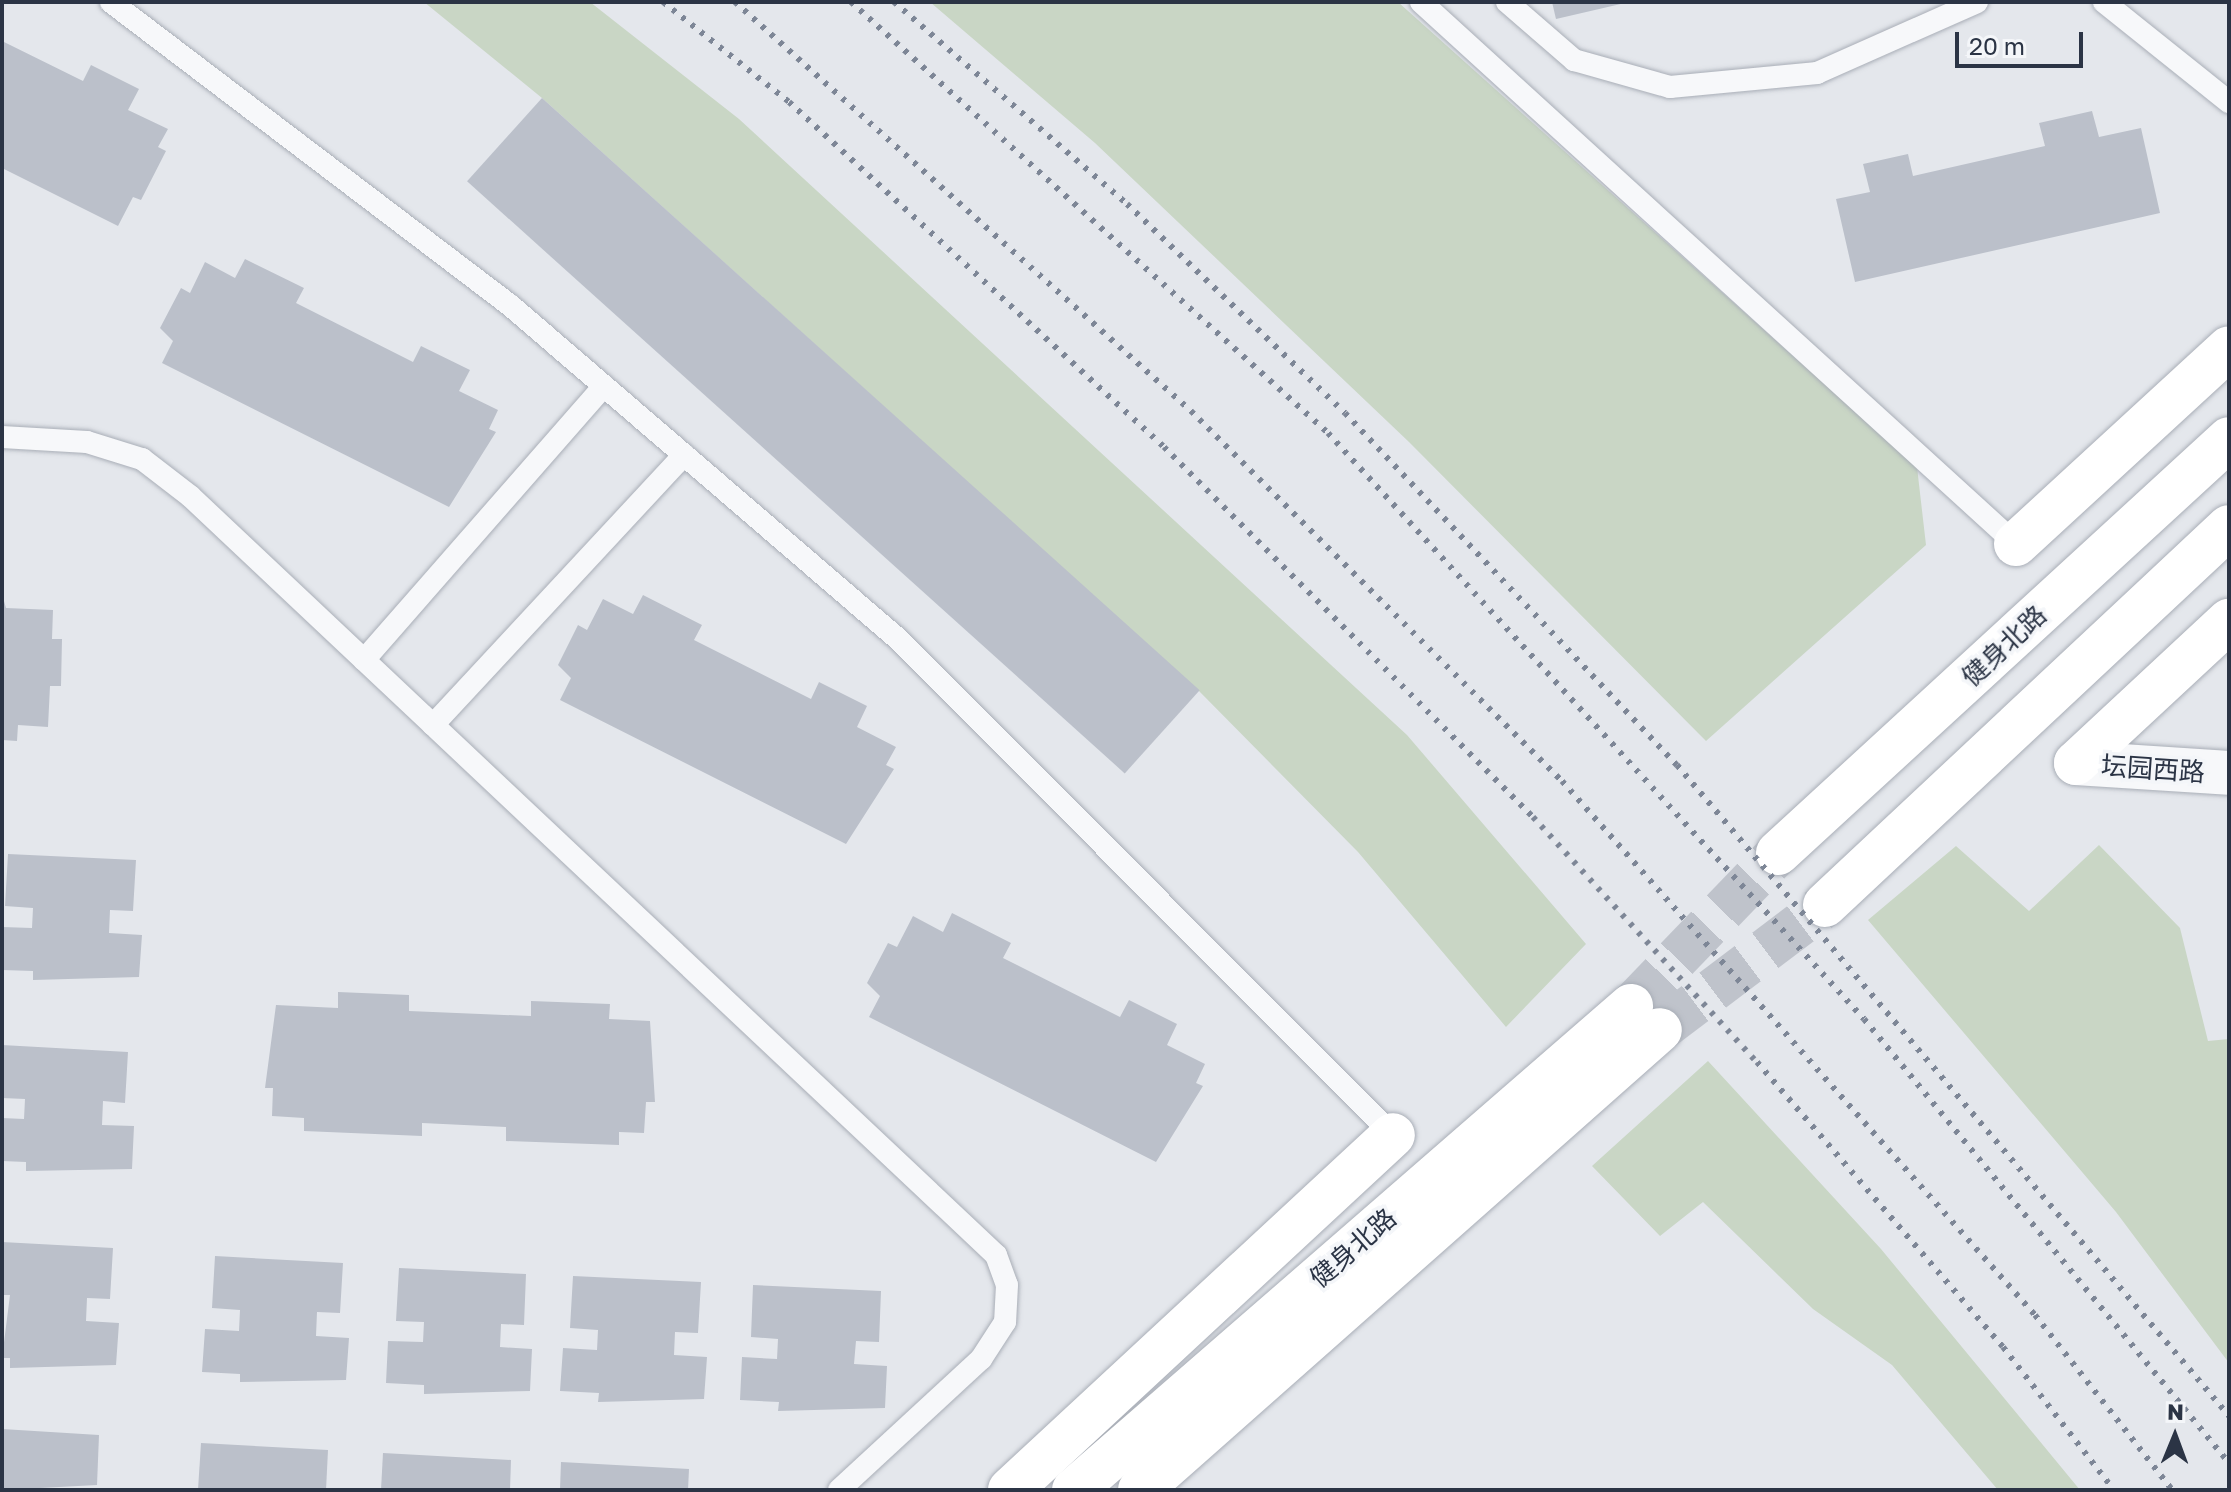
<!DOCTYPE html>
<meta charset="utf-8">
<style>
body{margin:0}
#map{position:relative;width:2231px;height:1492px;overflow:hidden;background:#e4e7ec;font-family:"Golos Text","Noto Sans SC",sans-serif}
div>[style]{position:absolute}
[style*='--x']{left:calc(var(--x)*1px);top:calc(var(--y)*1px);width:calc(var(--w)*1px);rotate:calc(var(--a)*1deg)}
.green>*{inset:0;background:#c9d6c5}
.building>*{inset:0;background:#bbc0ca;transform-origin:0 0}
.secondary-tunnel>*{height:44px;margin-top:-22px;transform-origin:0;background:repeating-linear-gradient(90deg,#bfc3cb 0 44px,transparent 0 66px)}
.roads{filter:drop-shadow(0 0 2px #a9aeb7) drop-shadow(0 0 2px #a9aeb7)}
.service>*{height:22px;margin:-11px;padding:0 11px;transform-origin:11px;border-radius:11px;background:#f7f8fa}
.minor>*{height:44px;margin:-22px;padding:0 22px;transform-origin:22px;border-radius:22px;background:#f7f8fa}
.secondary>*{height:44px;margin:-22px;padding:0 22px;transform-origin:22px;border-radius:22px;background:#fff}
.rail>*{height:6px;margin-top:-3px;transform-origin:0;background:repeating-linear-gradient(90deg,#7d8696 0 4px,transparent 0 12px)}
span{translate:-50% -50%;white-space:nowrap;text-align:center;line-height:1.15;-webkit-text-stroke:7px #f4f6f9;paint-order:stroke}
.street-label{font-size:26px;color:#2b3445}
.frame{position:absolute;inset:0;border:4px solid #2b3445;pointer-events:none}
.north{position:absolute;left:2135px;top:1396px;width:80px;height:80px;-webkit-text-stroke:6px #f4f6f9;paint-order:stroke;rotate:1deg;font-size:22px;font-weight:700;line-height:32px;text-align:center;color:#2b3445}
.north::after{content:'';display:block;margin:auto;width:28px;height:36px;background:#2b3445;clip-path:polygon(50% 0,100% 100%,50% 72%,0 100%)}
.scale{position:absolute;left:1955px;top:32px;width:128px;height:36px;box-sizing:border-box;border:4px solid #2b3445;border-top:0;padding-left:10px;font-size:24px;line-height:28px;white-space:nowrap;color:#2b3445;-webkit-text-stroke:6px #f4f6f9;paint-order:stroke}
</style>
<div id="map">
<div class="green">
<i style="clip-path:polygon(424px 2px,590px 2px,739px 119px,1407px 735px,1586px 944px,1506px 1027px,1358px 852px,1199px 691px,542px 98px)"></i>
<i style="clip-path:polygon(930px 2px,1398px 2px,1917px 467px,1926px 545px,1706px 741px,1409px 442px,1095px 143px)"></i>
<i style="clip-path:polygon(2099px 845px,2180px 928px,2208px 1041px,2229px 1039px,2229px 1363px,2116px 1212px,1868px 920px,1956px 846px,2029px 911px)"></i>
<i style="clip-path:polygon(1708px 1061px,1881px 1249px,2080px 1490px,1998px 1490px,1892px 1365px,1813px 1309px,1703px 1202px,1660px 1236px,1592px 1166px)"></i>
</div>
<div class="building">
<i style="clip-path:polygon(1552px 2px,1625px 2px,1625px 3px,1556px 19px)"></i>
<i style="clip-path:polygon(2px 41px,83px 81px,91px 65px,139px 89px,128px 110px,168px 129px,158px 147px,166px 151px,141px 200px,133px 197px,118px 226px,2px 168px)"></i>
<i style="left:542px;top:98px;width:885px;height:112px;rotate:42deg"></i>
<i style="clip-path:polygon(2092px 111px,2099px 137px,2141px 128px,2160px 213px,1855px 282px,1836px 199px,1870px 192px,1863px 164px,1908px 154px,1913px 176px,2045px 146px,2039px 123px)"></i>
<i style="clip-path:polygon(245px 259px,304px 288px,296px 303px,413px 362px,421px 346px,470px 370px,459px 391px,498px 410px,489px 429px,496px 432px,449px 507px,162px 363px,173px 341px,160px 328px,181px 288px,190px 293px,205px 262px,235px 278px)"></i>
<i style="clip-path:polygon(2px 594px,6px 608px,53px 610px,52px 639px,62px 639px,61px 686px,50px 686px,48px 727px,18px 725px,17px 741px,2px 740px)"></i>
<i style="clip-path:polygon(643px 595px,702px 625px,694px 640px,811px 699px,819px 682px,867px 706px,857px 727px,896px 747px,886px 765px,894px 769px,846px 844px,560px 700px,571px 678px,558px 665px,578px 625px,587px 630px,603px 599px,633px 614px)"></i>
<i style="clip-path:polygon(8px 854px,136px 860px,133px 911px,110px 910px,109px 933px,142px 935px,139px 977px,33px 980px,33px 971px,2px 970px,2px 927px,32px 928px,33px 908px,5px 906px)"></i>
<i style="clip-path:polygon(952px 913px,1011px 943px,1003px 958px,1120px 1017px,1129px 1000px,1177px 1024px,1167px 1045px,1205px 1064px,1196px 1083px,1203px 1086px,1156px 1162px,869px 1017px,880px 996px,867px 983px,888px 943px,897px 947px,913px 916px,943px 932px)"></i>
<i style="clip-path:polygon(338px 992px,409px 995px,409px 1011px,531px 1016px,531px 1001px,610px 1004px,609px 1019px,650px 1021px,655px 1102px,646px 1102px,644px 1133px,619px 1132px,619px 1145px,506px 1141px,506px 1127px,422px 1123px,422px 1136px,304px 1131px,304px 1118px,272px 1116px,273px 1088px,265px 1088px,276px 1005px,338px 1008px)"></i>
<i style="clip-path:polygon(2px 1045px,128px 1052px,125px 1103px,103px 1101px,102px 1125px,134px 1126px,132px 1169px,26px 1171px,26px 1162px,2px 1161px,2px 1118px,24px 1119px,25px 1099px,2px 1098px)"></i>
<i style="clip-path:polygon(2px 1242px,113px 1248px,110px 1299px,87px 1298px,86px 1321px,119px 1323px,116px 1365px,10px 1368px,10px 1358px,2px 1358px,10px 1295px,2px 1295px)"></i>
<i style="clip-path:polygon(215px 1256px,343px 1263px,340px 1313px,317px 1312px,316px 1336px,349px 1338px,346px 1380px,240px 1382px,240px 1374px,202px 1372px,205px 1329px,239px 1331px,240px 1310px,212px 1308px)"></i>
<i style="clip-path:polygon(399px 1268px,526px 1274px,524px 1325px,501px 1324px,500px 1347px,532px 1349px,530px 1391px,424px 1394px,424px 1385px,386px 1383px,388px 1341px,423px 1342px,424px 1322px,396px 1321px)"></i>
<i style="clip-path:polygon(573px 1276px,701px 1282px,698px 1333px,675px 1332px,674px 1355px,707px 1357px,704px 1399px,598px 1402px,599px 1393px,560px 1391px,563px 1348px,597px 1350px,598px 1330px,570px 1328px)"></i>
<i style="clip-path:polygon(753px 1285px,881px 1291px,879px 1342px,856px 1341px,854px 1364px,887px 1366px,885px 1408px,778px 1411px,779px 1402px,740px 1400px,742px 1357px,777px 1359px,778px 1339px,751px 1337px)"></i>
<i style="clip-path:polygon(2px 1429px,99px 1435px,97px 1485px,2px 1490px)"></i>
<i style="clip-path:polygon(201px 1443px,328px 1450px,326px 1490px,198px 1490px)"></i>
<i style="clip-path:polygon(383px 1453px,511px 1460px,510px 1490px,381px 1490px)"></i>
<i style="clip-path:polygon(561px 1462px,689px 1469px,688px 1490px,560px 1490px)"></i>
</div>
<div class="secondary-tunnel">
<i style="--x:1631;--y:1006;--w:212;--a:-46.1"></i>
<i style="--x:1660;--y:1030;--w:207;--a:-37.1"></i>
</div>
<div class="roads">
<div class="service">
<i style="--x:111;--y:2;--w:502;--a:37.23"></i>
<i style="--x:511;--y:306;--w:511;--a:40.71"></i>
<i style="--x:898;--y:639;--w:701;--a:45.06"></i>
<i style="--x:1421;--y:2;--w:805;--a:42.33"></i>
<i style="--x:1507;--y:2;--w:89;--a:40.9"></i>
<i style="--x:1574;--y:60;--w:100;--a:15.7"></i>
<i style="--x:1670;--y:87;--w:148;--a:-5.4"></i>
<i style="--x:1817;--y:73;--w:175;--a:-23.9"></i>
<i style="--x:2104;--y:2;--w:160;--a:38.7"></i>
<i style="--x:2;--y:437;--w:85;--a:3.4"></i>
<i style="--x:87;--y:442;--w:58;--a:17.2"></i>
<i style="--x:142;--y:459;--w:61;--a:37.6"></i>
<i style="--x:190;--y:496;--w:1107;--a:43.28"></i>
<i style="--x:996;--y:1255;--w:32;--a:70"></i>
<i style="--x:1007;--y:1285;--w:37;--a:93"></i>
<i style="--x:1005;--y:1322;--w:44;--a:123"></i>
<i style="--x:981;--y:1359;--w:193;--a:137.3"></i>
<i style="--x:364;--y:660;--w:364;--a:-48.8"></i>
<i style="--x:433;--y:725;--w:369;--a:-47.1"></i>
</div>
<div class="minor">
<i style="--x:2076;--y:763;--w:153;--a:3.7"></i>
</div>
<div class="secondary">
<i style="--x:2016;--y:544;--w:289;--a:-42.6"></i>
<i style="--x:2076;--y:763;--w:209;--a:-42.9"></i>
<i style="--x:1778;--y:853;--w:612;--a:-42.55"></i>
<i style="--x:1825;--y:905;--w:553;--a:-43.1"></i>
<i style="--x:1010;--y:1490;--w:522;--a:-42.83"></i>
<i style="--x:1074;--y:1490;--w:738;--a:-40.99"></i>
<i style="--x:1140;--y:1490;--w:694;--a:-41.5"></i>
</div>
</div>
<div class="rail">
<i style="--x:663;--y:2;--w:161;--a:38.4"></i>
<i style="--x:789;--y:102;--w:510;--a:42.61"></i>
<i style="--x:1164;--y:447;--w:523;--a:45.08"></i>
<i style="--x:1533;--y:817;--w:332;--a:47.6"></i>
<i style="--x:1757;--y:1062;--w:376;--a:49.2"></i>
<i style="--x:2003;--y:1347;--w:181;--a:52.2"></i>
<i style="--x:735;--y:2;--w:613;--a:41.89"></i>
<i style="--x:1191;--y:411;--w:524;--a:44.92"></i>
<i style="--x:1562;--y:781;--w:713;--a:48.47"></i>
<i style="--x:2035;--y:1315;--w:222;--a:51.9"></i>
<i style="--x:851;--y:2;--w:643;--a:42.1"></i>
<i style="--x:1328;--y:433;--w:794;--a:47.55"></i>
<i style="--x:1864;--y:1019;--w:575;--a:50.58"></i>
<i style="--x:894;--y:2;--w:308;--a:40.9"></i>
<i style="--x:1127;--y:204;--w:302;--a:43.8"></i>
<i style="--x:1345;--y:413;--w:484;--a:46.7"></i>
<i style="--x:1677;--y:765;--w:854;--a:49.7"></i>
</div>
<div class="street-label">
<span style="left:2004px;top:646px;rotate:-43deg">健身北路</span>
<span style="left:2153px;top:769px;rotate:4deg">坛园西路</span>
<span style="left:1353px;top:1248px;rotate:-41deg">健身北路</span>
</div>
<div class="frame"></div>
<div class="north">N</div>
<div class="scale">20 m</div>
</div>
